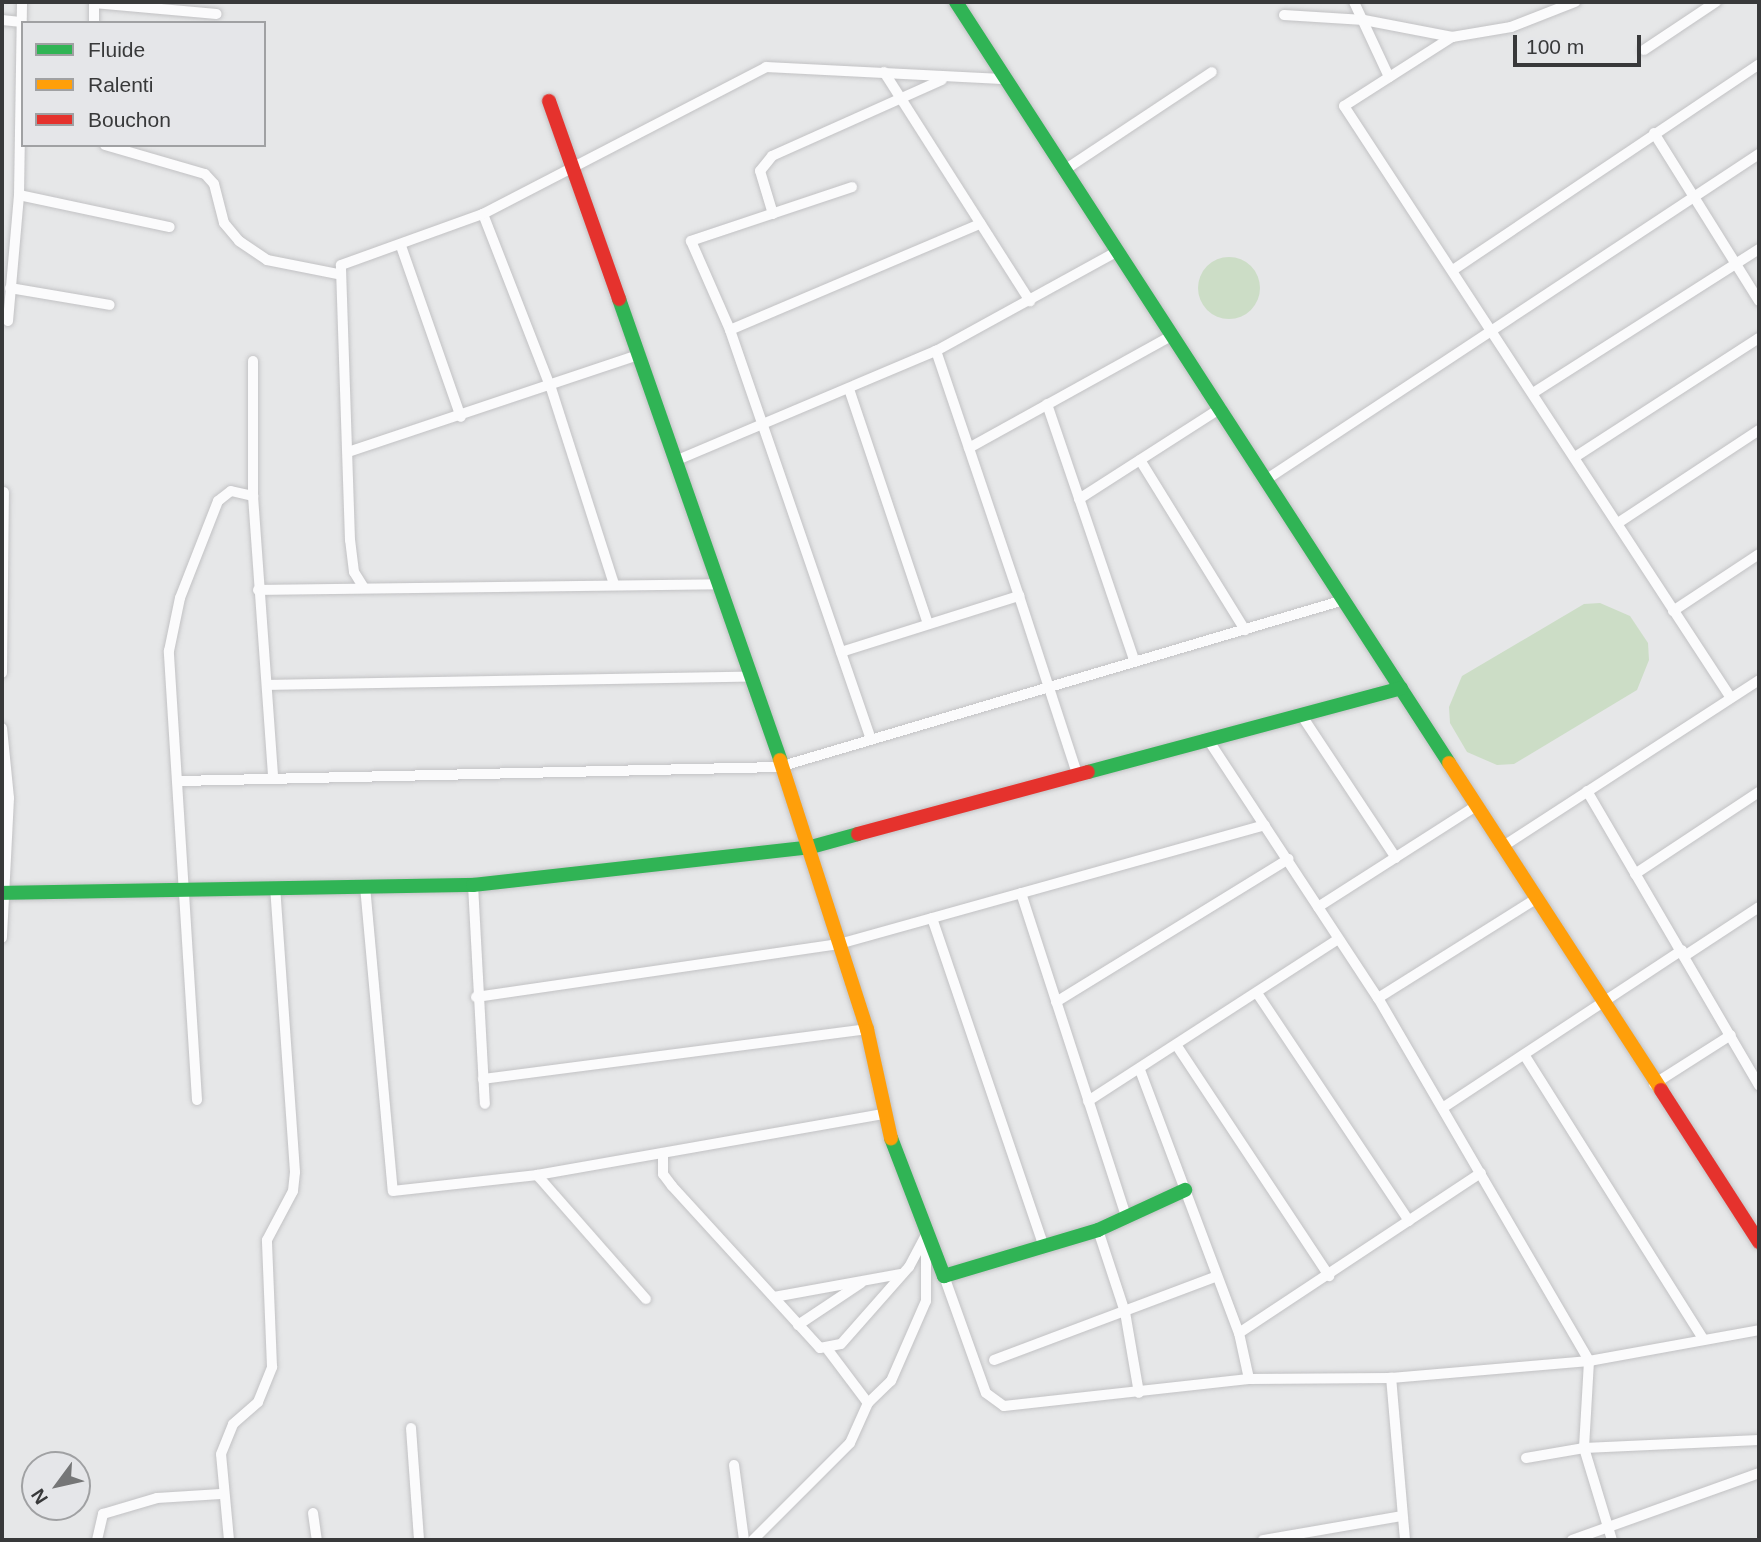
<!DOCTYPE html>
<style>
body{margin:0}
#map{position:relative;width:1761px;height:1542px;overflow:hidden;background:#e6e7e8;font-family:Helvetica,sans-serif}
div>[style]{position:absolute}
[style*='--x']{left:calc(var(--x)*1px);top:calc(var(--y)*1px);width:calc(var(--w)*1px);rotate:calc(var(--a)*1deg)}
.green>*{inset:0;background:#ccddc6}
.round{border-radius:50%}
.roads{filter:drop-shadow(0 0 2px #c2c2c4) drop-shadow(0 0 2px #c2c2c4)}
.street>*{height:10px;margin:-5px;padding:0 5px;transform-origin:5px;border-radius:5px;background:#fbfbfc}
.fast>*{height:14px;margin:-7px;padding:0 7px;transform-origin:7px;border-radius:7px;background:#30b455}
.slow>*{height:14px;margin:-7px;padding:0 7px;transform-origin:7px;border-radius:7px;background:#ff9f0a}
.jam>*{height:14px;margin:-7px;padding:0 7px;transform-origin:7px;border-radius:7px;background:#e5322d}
span{translate:-50% -50%;white-space:nowrap;text-align:center;line-height:1.15;-webkit-text-stroke:5px #e5e6e9;paint-order:stroke}
.frame{position:absolute;inset:0;border:4px solid #38393a;pointer-events:none}
.legend{position:absolute;left:21px;top:21px;width:245px;height:126px;box-sizing:border-box;background:#e5e6e9;border:2px solid #a0a1a3;margin:0;padding:9px 12px;list-style:none;font-size:21px;color:#38393a}
.legend li{display:flex;align-items:center;gap:14px;height:35px}
.legend b{width:35px;border:2px solid #a0a1a3}
.north{position:absolute;left:21px;top:1451px;width:70px;height:70px;box-sizing:border-box;background:#e5e6e9;border:2px solid #a0a1a3;border-radius:50%;rotate:237deg;font-size:19px;font-weight:700;line-height:28px;text-align:center;color:#38393a}
.north::after{content:'';display:block;margin:auto;width:24px;height:32px;background:#757677;clip-path:polygon(50% 0,100% 100%,50% 72%,0 100%)}
.scale{position:absolute;left:1513px;top:35px;width:128px;height:32px;box-sizing:border-box;border:4px solid #38393a;border-top:0;padding-left:9px;font-size:21px;line-height:24px;white-space:nowrap;color:#38393a;-webkit-text-stroke:5px #e5e6e9;paint-order:stroke}
</style>
<div id="map">
<div class="green">
<i class="round" style="left:1198px;top:257px;width:62px;height:62px"></i>
<i style="clip-path:polygon(1600px 603px,1630px 616px,1648px 643px,1649px 660px,1637px 690px,1514px 764px,1497px 765px,1467px 752px,1450px 723px,1449px 707px,1462px 676px,1584px 604px)"></i>
</div>
<div class="roads">
<div class="street">
<i style="--x:1354;--y:2;--w:83;--a:65"></i>
<i style="--x:94;--y:3;--w:123;--a:5.1"></i>
<i style="--x:1284;--y:15;--w:80;--a:3.6"></i>
<i style="--x:1364;--y:20;--w:90;--a:10.9"></i>
<i style="--x:1452;--y:37;--w:60;--a:-9.6"></i>
<i style="--x:1511;--y:27;--w:69;--a:-21.3"></i>
<i style="--x:2;--y:20;--w:18;--a:6"></i>
<i style="--x:94;--y:23;--w:21;--a:-90"></i>
<i style="--x:1452;--y:37;--w:128;--a:147.4"></i>
<i style="--x:1344;--y:106;--w:707;--a:56.83"></i>
<i style="--x:1644;--y:50;--w:87;--a:-33.7"></i>
<i style="--x:884;--y:72;--w:272;--a:57.5"></i>
<i style="--x:1654;--y:133;--w:198;--a:58"></i>
<i style="--x:105;--y:145;--w:104;--a:16.2"></i>
<i style="--x:205;--y:174;--w:13;--a:48"></i>
<i style="--x:214;--y:184;--w:40;--a:75.6"></i>
<i style="--x:224;--y:223;--w:23;--a:50"></i>
<i style="--x:239;--y:241;--w:34;--a:34"></i>
<i style="--x:267;--y:260;--w:72;--a:11.2"></i>
<i style="--x:1066;--y:169;--w:175;--a:-33.6"></i>
<i style="--x:852;--y:187;--w:170;--a:161.5"></i>
<i style="--x:691;--y:241;--w:97;--a:66.3"></i>
<i style="--x:730;--y:330;--w:433;--a:71"></i>
<i style="--x:19;--y:195;--w:154;--a:12"></i>
<i style="--x:483;--y:214;--w:187;--a:68.7"></i>
<i style="--x:551;--y:388;--w:206;--a:72.2"></i>
<i style="--x:773;--y:214;--w:45;--a:-106.8"></i>
<i style="--x:760;--y:171;--w:19;--a:-51"></i>
<i style="--x:772;--y:156;--w:186;--a:-24.1"></i>
<i style="--x:401;--y:246;--w:181;--a:70.7"></i>
<i style="--x:1453;--y:270;--w:369;--a:-33.9"></i>
<i style="--x:10;--y:288;--w:101;--a:9.6"></i>
<i style="--x:8;--y:321;--w:126;--a:-85"></i>
<i style="--x:19;--y:195;--w:193;--a:-89.1"></i>
<i style="--x:730;--y:330;--w:272;--a:-23"></i>
<i style="--x:253;--y:361;--w:135;--a:90"></i>
<i style="--x:253;--y:496;--w:279;--a:85.9"></i>
<i style="--x:849;--y:389;--w:248;--a:71.4"></i>
<i style="--x:1533;--y:393;--w:268;--a:-32.5"></i>
<i style="--x:1047;--y:404;--w:270;--a:71.2"></i>
<i style="--x:969;--y:448;--w:233;--a:-29"></i>
<i style="--x:348;--y:452;--w:306;--a:-18.5"></i>
<i style="--x:1575;--y:457;--w:219;--a:-32.9"></i>
<i style="--x:1140;--y:460;--w:200;--a:58.3"></i>
<i style="--x:675;--y:461;--w:283;--a:-22.9"></i>
<i style="--x:936;--y:351;--w:208;--a:-28.8"></i>
<i style="--x:1267;--y:479;--w:590;--a:-33.45"></i>
<i style="--x:1079;--y:499;--w:169;--a:-32.7"></i>
<i style="--x:1618;--y:523;--w:169;--a:-33.4"></i>
<i style="--x:364;--y:588;--w:19;--a:-122"></i>
<i style="--x:354;--y:572;--w:32;--a:-97"></i>
<i style="--x:350;--y:540;--w:275;--a:-91.9"></i>
<i style="--x:341;--y:265;--w:151;--a:-19.8"></i>
<i style="--x:483;--y:214;--w:319;--a:-27.4"></i>
<i style="--x:766;--y:67;--w:241;--a:2.9"></i>
<i style="--x:258;--y:590;--w:459;--a:-0.7"></i>
<i style="--x:1019;--y:596;--w:190;--a:71.9"></i>
<i style="--x:1673;--y:611;--w:103;--a:-33.5"></i>
<i style="--x:841;--y:652;--w:187;--a:-17.5"></i>
<i style="--x:1019;--y:596;--w:259;--a:-108.7"></i>
<i style="--x:2;--y:673;--w:181;--a:-89.4"></i>
<i style="--x:268;--y:685;--w:481;--a:-1"></i>
<i style="--x:1302;--y:716;--w:170;--a:56.5"></i>
<i style="--x:2;--y:728;--w:70;--a:84.3"></i>
<i style="--x:9;--y:798;--w:140;--a:92.9"></i>
<i style="--x:1209;--y:741;--w:308;--a:56.7"></i>
<i style="--x:1378;--y:998;--w:420;--a:59.8"></i>
<i style="--x:1589;--y:1361;--w:87;--a:93.3"></i>
<i style="--x:1584;--y:1448;--w:96;--a:73.1"></i>
<i style="--x:180;--y:781;--w:599;--a:-1.34"></i>
<i style="--x:779;--y:767;--w:589;--a:-16.47"></i>
<i style="--x:1587;--y:791;--w:341;--a:59.7"></i>
<i style="--x:1502;--y:847;--w:306;--a:-33"></i>
<i style="--x:1635;--y:874;--w:149;--a:-33.5"></i>
<i style="--x:473;--y:885;--w:219;--a:86.9"></i>
<i style="--x:365;--y:886;--w:306;--a:84.8"></i>
<i style="--x:393;--y:1191;--w:145;--a:-6.3"></i>
<i style="--x:537;--y:1175;--w:350;--a:-10"></i>
<i style="--x:1021;--y:893;--w:341;--a:72"></i>
<i style="--x:1318;--y:907;--w:188;--a:-32.6"></i>
<i style="--x:932;--y:918;--w:344;--a:71.2"></i>
<i style="--x:1686;--y:955;--w:87;--a:-33.3"></i>
<i style="--x:1257;--y:993;--w:274;--a:56.3"></i>
<i style="--x:476;--y:997;--w:367;--a:-8.3"></i>
<i style="--x:839;--y:944;--w:442;--a:-15.6"></i>
<i style="--x:1378;--y:998;--w:184;--a:-32.1"></i>
<i style="--x:1056;--y:1002;--w:273;--a:-31.6"></i>
<i style="--x:1177;--y:1046;--w:276;--a:56.5"></i>
<i style="--x:1525;--y:1056;--w:334;--a:57.8"></i>
<i style="--x:1140;--y:1070;--w:281;--a:69.4"></i>
<i style="--x:1239;--y:1333;--w:290;--a:-33.5"></i>
<i style="--x:483;--y:1079;--w:387;--a:-7.4"></i>
<i style="--x:1654;--y:1084;--w:91;--a:-32.5"></i>
<i style="--x:197;--y:1100;--w:450;--a:-93.6"></i>
<i style="--x:169;--y:651;--w:54;--a:-78.3"></i>
<i style="--x:180;--y:598;--w:104;--a:-68.6"></i>
<i style="--x:218;--y:501;--w:16;--a:-38"></i>
<i style="--x:231;--y:491;--w:23;--a:13"></i>
<i style="--x:1088;--y:1101;--w:298;--a:-32.9"></i>
<i style="--x:1444;--y:1107;--w:285;--a:-33.4"></i>
<i style="--x:663;--y:1154;--w:20;--a:90"></i>
<i style="--x:663;--y:1174;--w:15;--a:53"></i>
<i style="--x:672;--y:1186;--w:219;--a:47.6"></i>
<i style="--x:820;--y:1348;--w:21;--a:-11"></i>
<i style="--x:841;--y:1344;--w:103;--a:-48.6"></i>
<i style="--x:909;--y:1267;--w:40;--a:-62"></i>
<i style="--x:537;--y:1175;--w:165;--a:48.7"></i>
<i style="--x:1098;--y:1230;--w:86;--a:71.8"></i>
<i style="--x:1125;--y:1312;--w:82;--a:80.2"></i>
<i style="--x:944;--y:1276;--w:124;--a:70.3"></i>
<i style="--x:986;--y:1393;--w:22;--a:36"></i>
<i style="--x:1004;--y:1406;--w:246;--a:-6.3"></i>
<i style="--x:774;--y:1297;--w:129;--a:-10.3"></i>
<i style="--x:798;--y:1325;--w:76;--a:-33.7"></i>
<i style="--x:1239;--y:1333;--w:47;--a:77.7"></i>
<i style="--x:1249;--y:1379;--w:142;--a:-0.4"></i>
<i style="--x:828;--y:1350;--w:66;--a:53"></i>
<i style="--x:994;--y:1360;--w:238;--a:-20.6"></i>
<i style="--x:411;--y:1428;--w:112;--a:85.9"></i>
<i style="--x:1526;--y:1458;--w:59;--a:-9.8"></i>
<i style="--x:1584;--y:1448;--w:175;--a:-2.6"></i>
<i style="--x:734;--y:1465;--w:76;--a:82.4"></i>
<i style="--x:313;--y:1513;--w:27;--a:82"></i>
<i style="--x:97;--y:1540;--w:27;--a:-77"></i>
<i style="--x:103;--y:1514;--w:56;--a:-16.5"></i>
<i style="--x:157;--y:1498;--w:64;--a:-3.6"></i>
<i style="--x:229;--y:1540;--w:86;--a:-95.3"></i>
<i style="--x:221;--y:1454;--w:32;--a:-68"></i>
<i style="--x:233;--y:1424;--w:33;--a:-41"></i>
<i style="--x:258;--y:1402;--w:38;--a:-68"></i>
<i style="--x:272;--y:1367;--w:127;--a:-92.3"></i>
<i style="--x:267;--y:1240;--w:55;--a:-62"></i>
<i style="--x:293;--y:1191;--w:19;--a:-84"></i>
<i style="--x:295;--y:1172;--w:285;--a:-94"></i>
<i style="--x:753;--y:1540;--w:137;--a:-45"></i>
<i style="--x:850;--y:1443;--w:44;--a:-65.8"></i>
<i style="--x:868;--y:1403;--w:32;--a:-44"></i>
<i style="--x:891;--y:1381;--w:87;--a:-66.4"></i>
<i style="--x:926;--y:1301;--w:61;--a:-90"></i>
<i style="--x:1263;--y:1540;--w:141;--a:-9.8"></i>
<i style="--x:1405;--y:1540;--w:163;--a:-94.9"></i>
<i style="--x:1391;--y:1378;--w:199;--a:-4.9"></i>
<i style="--x:1589;--y:1361;--w:173;--a:-10.3"></i>
<i style="--x:1572;--y:1540;--w:199;--a:-19.7"></i>
</div>
<div class="fast">
<i style="--x:956;--y:2;--w:907;--a:57.06"></i>
<i style="--x:619;--y:299;--w:488;--a:70.7"></i>
<i style="--x:1088;--y:772;--w:324;--a:-15"></i>
<i style="--x:2;--y:893;--w:471;--a:-1"></i>
<i style="--x:473;--y:885;--w:340;--a:-6.4"></i>
<i style="--x:811;--y:847;--w:49;--a:-15.5"></i>
<i style="--x:891;--y:1138;--w:148;--a:69"></i>
<i style="--x:944;--y:1276;--w:161;--a:-16.6"></i>
<i style="--x:1098;--y:1230;--w:96;--a:-24.7"></i>
</div>
<div class="slow">
<i style="--x:780;--y:760;--w:283;--a:72.1"></i>
<i style="--x:867;--y:1029;--w:112;--a:77.6"></i>
<i style="--x:1449;--y:763;--w:390;--a:57"></i>
</div>
<div class="jam">
<i style="--x:549;--y:101;--w:210;--a:70.5"></i>
<i style="--x:858;--y:834;--w:238;--a:-15.1"></i>
<i style="--x:1661;--y:1090;--w:181;--a:57.2"></i>
</div>
</div>
<div class="frame"></div>
<ul class="legend">
<li><b style="height:9px;background:#30b455"></b>Fluide</li>
<li><b style="height:9px;background:#ff9f0a"></b>Ralenti</li>
<li><b style="height:9px;background:#e5322d"></b>Bouchon</li>
</ul>
<div class="north">N</div>
<div class="scale">100 m</div>
</div>
